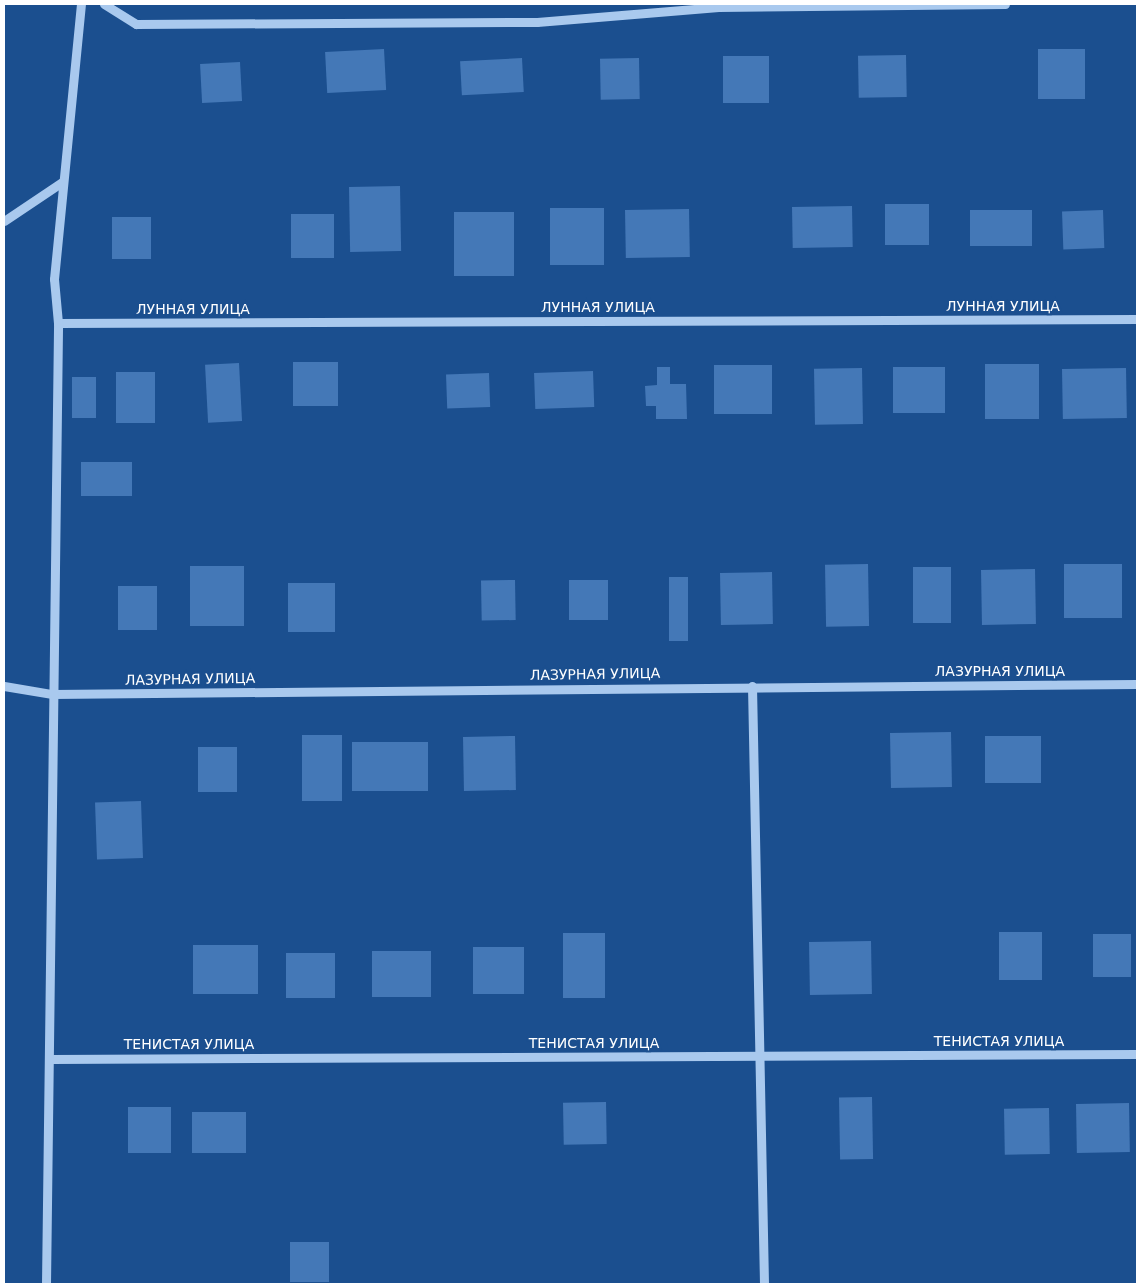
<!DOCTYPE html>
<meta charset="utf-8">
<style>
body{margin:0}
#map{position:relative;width:1141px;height:1288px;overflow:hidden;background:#1b4f8f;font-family:"DejaVu Sans",sans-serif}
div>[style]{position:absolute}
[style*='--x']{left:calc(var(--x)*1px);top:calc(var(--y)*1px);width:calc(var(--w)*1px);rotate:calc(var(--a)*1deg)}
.building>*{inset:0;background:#4478b7;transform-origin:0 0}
.minor>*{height:9px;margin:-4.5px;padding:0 4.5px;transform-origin:4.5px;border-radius:4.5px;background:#a9c9ee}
span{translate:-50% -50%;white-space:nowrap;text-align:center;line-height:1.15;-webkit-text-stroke:4px #1b4f8f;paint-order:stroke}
.street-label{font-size:14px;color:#fff}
.frame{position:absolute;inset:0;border:5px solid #fff;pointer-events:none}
</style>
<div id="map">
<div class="building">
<i style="left:384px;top:49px;width:41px;height:59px;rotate:87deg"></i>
<i style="left:1038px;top:49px;width:47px;height:50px"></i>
<i style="left:906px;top:55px;width:42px;height:48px;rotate:89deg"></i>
<i style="left:723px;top:56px;width:46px;height:47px"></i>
<i style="left:522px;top:58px;width:34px;height:62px;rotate:87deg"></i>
<i style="left:639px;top:58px;width:41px;height:39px;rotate:89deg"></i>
<i style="left:240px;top:62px;width:39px;height:40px;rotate:87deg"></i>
<i style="left:400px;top:186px;width:65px;height:51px;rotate:89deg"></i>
<i style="left:885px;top:204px;width:44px;height:41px"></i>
<i style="left:852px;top:206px;width:41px;height:60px;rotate:89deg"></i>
<i style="left:604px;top:208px;width:57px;height:54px;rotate:90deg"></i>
<i style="left:689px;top:209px;width:48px;height:64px;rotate:89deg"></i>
<i style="left:1032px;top:210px;width:36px;height:62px;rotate:90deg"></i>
<i style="left:1103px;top:210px;width:38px;height:41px;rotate:88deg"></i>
<i style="left:514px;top:212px;width:64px;height:60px;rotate:90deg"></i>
<i style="left:334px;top:214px;width:44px;height:43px;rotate:90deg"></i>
<i style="left:112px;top:217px;width:39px;height:42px"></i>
<i style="left:293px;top:362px;width:45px;height:44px"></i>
<i style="left:239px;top:363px;width:58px;height:34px;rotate:87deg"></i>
<i style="left:985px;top:364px;width:54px;height:55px"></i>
<i style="left:772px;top:365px;width:49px;height:58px;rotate:90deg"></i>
<i style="clip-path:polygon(657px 367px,670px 367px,670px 384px,686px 384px,687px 419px,656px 419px,656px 406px,646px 406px,645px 386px,657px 385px)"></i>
<i style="left:945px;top:367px;width:46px;height:52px;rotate:90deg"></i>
<i style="left:862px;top:368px;width:56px;height:48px;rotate:89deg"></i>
<i style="left:1126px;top:368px;width:50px;height:64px;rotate:89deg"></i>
<i style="left:593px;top:371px;width:36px;height:59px;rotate:88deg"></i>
<i style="left:155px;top:372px;width:51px;height:39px;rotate:90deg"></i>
<i style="left:489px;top:373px;width:34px;height:43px;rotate:88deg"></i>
<i style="left:72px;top:377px;width:24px;height:41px"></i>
<i style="left:81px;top:462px;width:51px;height:34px"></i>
<i style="left:868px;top:564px;width:62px;height:43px;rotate:89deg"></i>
<i style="left:1064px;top:564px;width:58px;height:54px"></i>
<i style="left:190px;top:566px;width:54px;height:60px"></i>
<i style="left:913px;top:567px;width:38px;height:56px"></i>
<i style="left:1035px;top:569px;width:55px;height:54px;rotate:89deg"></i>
<i style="left:772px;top:572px;width:52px;height:52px;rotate:89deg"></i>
<i style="left:669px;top:577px;width:19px;height:64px"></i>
<i style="left:515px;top:580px;width:40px;height:34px;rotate:89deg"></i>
<i style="left:569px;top:580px;width:39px;height:40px"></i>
<i style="left:288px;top:583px;width:47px;height:49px"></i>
<i style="left:118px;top:586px;width:39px;height:44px"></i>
<i style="left:951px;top:732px;width:55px;height:61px;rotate:89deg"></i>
<i style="left:302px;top:735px;width:40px;height:66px"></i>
<i style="left:515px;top:736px;width:54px;height:52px;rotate:89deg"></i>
<i style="left:985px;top:736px;width:56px;height:47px"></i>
<i style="left:352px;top:742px;width:76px;height:49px"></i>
<i style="left:198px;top:747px;width:39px;height:45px"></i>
<i style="left:141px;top:801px;width:57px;height:46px;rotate:88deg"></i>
<i style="left:999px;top:932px;width:43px;height:48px"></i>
<i style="left:563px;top:933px;width:42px;height:65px"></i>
<i style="left:1093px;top:934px;width:38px;height:43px"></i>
<i style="left:871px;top:941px;width:53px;height:62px;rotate:89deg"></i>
<i style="left:258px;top:945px;width:49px;height:65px;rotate:90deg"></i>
<i style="left:524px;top:947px;width:47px;height:51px;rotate:90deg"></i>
<i style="left:372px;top:951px;width:59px;height:46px"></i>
<i style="left:286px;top:953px;width:49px;height:45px"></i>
<i style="left:872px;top:1097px;width:62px;height:33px;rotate:89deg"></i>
<i style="left:606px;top:1102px;width:42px;height:43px;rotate:89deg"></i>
<i style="left:1129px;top:1103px;width:49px;height:53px;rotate:89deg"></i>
<i style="left:128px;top:1107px;width:43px;height:46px"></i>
<i style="left:1049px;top:1108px;width:46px;height:45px;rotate:89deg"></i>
<i style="left:246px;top:1112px;width:41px;height:54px;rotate:90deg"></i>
<i style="left:290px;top:1242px;width:39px;height:40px"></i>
</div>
<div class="minor">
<i style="--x:104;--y:4;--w:38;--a:32"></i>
<i style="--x:136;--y:24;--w:401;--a:-0.3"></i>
<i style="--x:537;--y:22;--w:182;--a:-4.7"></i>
<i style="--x:718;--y:7;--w:287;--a:-0.6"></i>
<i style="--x:4;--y:221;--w:70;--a:-33.9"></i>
<i style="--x:58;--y:323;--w:1079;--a:-0.21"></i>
<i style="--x:4;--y:686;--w:49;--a:9.5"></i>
<i style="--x:52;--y:694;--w:1085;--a:-0.53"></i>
<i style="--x:752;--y:686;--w:598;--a:88.85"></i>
<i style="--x:51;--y:1059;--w:1086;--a:-0.26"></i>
<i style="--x:46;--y:1284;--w:961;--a:-89.28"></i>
<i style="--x:58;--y:323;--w:44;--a:-95.2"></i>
<i style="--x:54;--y:279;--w:276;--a:-84.4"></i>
</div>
<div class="street-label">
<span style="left:1003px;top:306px">ЛУННАЯ УЛИЦА</span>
<span style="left:598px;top:307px">ЛУННАЯ УЛИЦА</span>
<span style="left:193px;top:309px">ЛУННАЯ УЛИЦА</span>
<span style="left:1000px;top:671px">ЛАЗУРНАЯ УЛИЦА</span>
<span style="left:595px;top:674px;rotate:-1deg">ЛАЗУРНАЯ УЛИЦА</span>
<span style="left:190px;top:679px;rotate:-1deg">ЛАЗУРНАЯ УЛИЦА</span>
<span style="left:999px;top:1041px">ТЕНИСТАЯ УЛИЦА</span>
<span style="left:594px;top:1043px">ТЕНИСТАЯ УЛИЦА</span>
<span style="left:189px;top:1044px">ТЕНИСТАЯ УЛИЦА</span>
</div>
<div class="frame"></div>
</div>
